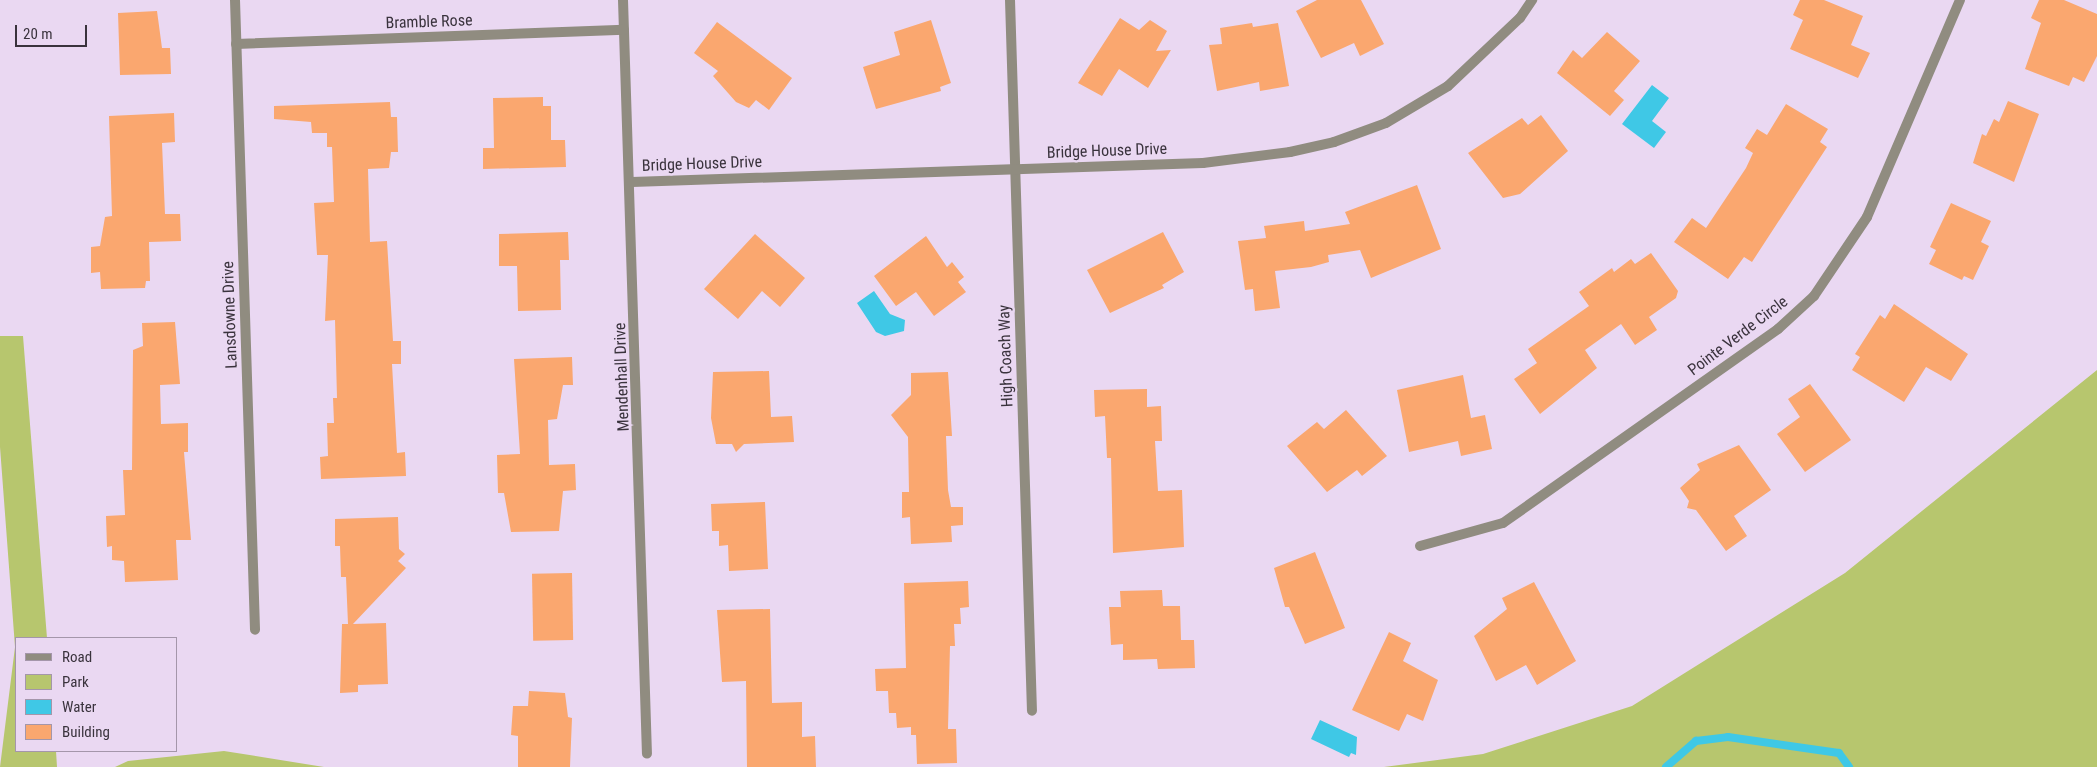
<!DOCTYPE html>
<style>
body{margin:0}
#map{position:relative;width:2097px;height:767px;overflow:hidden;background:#ead8f2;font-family:"Roboto Condensed",sans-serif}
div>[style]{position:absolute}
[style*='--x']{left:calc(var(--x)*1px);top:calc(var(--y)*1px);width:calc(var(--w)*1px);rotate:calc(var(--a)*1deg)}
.green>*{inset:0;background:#b7c66e}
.water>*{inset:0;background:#3fc8e6}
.stream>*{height:8px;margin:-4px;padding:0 4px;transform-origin:4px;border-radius:4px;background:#3fc8e6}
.building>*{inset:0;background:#faa76f;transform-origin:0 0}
.street>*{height:10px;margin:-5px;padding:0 5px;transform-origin:5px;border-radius:5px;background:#908c80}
span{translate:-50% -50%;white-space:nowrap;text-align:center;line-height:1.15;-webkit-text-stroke:4.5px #ead8f2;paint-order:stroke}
.street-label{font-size:16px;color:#3a333d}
.legend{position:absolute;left:15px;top:637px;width:162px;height:115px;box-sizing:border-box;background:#ead8f2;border:1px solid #a496aa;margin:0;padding:6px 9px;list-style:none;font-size:15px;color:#3a333d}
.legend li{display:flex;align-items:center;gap:10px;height:25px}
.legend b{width:25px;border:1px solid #a496aa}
.scale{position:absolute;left:15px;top:25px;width:72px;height:22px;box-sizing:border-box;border:2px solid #3a333d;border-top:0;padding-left:6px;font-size:15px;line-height:18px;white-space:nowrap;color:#3a333d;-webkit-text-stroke:4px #ead8f2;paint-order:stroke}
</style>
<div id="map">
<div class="green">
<i style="clip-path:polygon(0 336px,23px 336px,47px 638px,16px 638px,16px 751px,56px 751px,57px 767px,0 767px,15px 647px,0 447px)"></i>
<i style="clip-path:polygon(2097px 370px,2097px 767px,1384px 767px,1483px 754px,1632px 706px,1845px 573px)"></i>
<i style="clip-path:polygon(224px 751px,324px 767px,115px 767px,128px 761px)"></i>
</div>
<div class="water">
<i style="clip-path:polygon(1652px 85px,1669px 98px,1652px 121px,1666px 132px,1654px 148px,1622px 124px)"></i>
<i style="clip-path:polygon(874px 291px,890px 314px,905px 320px,904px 331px,885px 336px,876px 332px,857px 303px)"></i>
<i style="clip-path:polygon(1320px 720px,1357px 737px,1356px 755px,1351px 753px,1349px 757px,1311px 739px)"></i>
</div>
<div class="stream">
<i style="--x:1666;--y:767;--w:40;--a:-41"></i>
<i style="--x:1696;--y:741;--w:32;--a:-7"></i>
<i style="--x:1728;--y:737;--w:112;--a:8.2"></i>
<i style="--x:1839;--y:753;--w:17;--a:54"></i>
</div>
<div class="building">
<i style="clip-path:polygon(1317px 0,1361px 0,1384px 44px,1360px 56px,1354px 43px,1321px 58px,1296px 11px)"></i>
<i style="clip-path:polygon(1800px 0,1824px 0,1863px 16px,1851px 45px,1870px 53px,1858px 78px,1790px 49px,1803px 20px,1793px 15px)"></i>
<i style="clip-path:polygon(2039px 0,2064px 0,2097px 14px,2097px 56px,2084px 82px,2073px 77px,2069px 86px,2025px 69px,2041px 23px,2031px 18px)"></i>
<i style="clip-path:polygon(157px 11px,162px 48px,170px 48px,171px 74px,120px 75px,118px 13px)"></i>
<i style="clip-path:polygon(1120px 18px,1139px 30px,1150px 20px,1167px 31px,1156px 51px,1171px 50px,1148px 88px,1119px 69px,1102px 96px,1078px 83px)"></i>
<i style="clip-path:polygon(931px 20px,951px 83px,940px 87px,941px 91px,876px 109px,863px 67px,900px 55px,894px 32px)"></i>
<i style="clip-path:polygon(717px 22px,792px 78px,769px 110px,756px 100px,749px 108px,736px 102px,713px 76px,718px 71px,694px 53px)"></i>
<i style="clip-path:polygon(1252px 23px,1253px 27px,1278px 23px,1289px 86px,1260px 91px,1259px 82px,1217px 91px,1209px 45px,1222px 44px,1220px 28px)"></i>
<i style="clip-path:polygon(1607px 32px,1640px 61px,1614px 91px,1624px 100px,1610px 116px,1557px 73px,1573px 50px,1582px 58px)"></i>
<i style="clip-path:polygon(543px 97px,543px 106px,551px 106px,551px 140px,565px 140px,566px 167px,483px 169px,483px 148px,494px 148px,493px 98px)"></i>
<i style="clip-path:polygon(2008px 101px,2039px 114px,2014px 182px,1973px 163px,1982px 134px,1986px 136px,1994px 119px,1999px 122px)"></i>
<i style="clip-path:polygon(390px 102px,391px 117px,397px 117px,398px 152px,391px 152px,389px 168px,368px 169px,370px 242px,387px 241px,393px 341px,401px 341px,401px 364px,392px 364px,397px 453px,405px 452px,406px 476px,321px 479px,320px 457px,328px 456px,327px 423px,334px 423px,333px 398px,337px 398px,335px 320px,325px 321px,328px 255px,317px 255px,314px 203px,334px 202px,332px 147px,327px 147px,327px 133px,312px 133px,311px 122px,274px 119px,274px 106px)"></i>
<i style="clip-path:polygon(1786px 104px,1828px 129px,1820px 142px,1827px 147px,1752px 262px,1744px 257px,1728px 279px,1674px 242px,1692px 218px,1706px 228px,1746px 168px,1753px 153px,1745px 148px,1757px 129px,1767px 135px)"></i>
<i style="clip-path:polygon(174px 113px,175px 142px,162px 143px,165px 214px,180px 214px,181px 241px,149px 242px,150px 281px,146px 281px,145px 288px,101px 289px,100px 272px,91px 273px,91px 247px,100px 246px,105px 217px,112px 216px,109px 116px)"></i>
<i style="clip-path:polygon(1541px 115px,1568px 151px,1520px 194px,1503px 198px,1468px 153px,1522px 118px,1528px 125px)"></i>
<i style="clip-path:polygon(1417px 185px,1441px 249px,1371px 278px,1360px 250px,1328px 255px,1329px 262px,1311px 267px,1275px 271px,1280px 308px,1255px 311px,1253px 289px,1245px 290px,1238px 241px,1266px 238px,1264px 226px,1304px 221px,1305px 231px,1350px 224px,1345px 212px)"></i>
<i style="clip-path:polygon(1951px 203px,1991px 221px,1981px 242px,1989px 246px,1973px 280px,1964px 276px,1962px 280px,1929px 264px,1936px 250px,1930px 247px)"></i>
<i style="clip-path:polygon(568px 232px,569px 260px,560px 260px,561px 310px,518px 311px,517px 266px,499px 266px,499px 234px)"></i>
<i style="clip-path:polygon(1163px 232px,1184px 272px,1162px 285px,1164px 288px,1110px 313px,1087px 270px)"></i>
<i style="clip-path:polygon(755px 234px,805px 278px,780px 307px,762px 291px,738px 319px,704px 289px)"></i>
<i style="clip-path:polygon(926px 236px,947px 267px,952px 262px,964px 277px,958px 282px,966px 292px,934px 316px,916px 292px,896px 306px,874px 276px)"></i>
<i style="clip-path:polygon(1651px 253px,1678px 291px,1676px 298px,1649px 317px,1657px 330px,1635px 345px,1621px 324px,1585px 350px,1597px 368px,1540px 414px,1514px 379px,1537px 363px,1528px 349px,1589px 306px,1579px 292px,1612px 268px,1614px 272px,1631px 259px,1635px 264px)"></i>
<i style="clip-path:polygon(1894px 304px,1968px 354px,1951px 381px,1926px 367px,1904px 402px,1852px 370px,1860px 357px,1855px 354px,1880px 315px,1885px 319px)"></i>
<i style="clip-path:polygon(175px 322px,180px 384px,160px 385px,161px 424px,188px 423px,188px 452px,184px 452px,191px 540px,176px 540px,178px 580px,125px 582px,124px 561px,112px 560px,112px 546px,107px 547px,106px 516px,125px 515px,123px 470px,132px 470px,133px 350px,143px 346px,142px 323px)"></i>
<i style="clip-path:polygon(572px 357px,573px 385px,563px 385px,557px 419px,548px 420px,549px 465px,575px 464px,576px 490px,563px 491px,559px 531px,511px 532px,504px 493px,498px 493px,497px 455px,520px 454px,514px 359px)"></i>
<i style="clip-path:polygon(769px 371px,771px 417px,792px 416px,794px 442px,744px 444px,736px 452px,732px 444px,716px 444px,711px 418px,713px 372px)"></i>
<i style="clip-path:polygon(948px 372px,952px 436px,946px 436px,948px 490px,951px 507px,963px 507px,963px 525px,951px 526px,952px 542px,911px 544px,910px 517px,902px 518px,902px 492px,909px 492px,908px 437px,891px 415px,911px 395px,911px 373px)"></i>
<i style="clip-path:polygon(1463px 375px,1471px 418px,1485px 415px,1492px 449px,1461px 456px,1458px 441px,1409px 452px,1397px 390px)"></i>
<i style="clip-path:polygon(1810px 384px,1851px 440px,1805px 472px,1777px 434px,1800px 417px,1788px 399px)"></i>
<i style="clip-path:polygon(1147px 389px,1147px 407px,1161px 406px,1162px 441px,1155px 441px,1158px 491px,1182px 490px,1184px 547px,1113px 553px,1111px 458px,1107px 458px,1105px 416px,1095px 417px,1094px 390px)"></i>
<i style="clip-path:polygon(1346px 410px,1387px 456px,1362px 476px,1357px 470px,1327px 492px,1287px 446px,1317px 422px,1324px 429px)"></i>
<i style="clip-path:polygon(1739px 445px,1771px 490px,1734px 516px,1747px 536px,1726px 551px,1696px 510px,1687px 508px,1689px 501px,1680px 488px,1700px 470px,1697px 464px)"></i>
<i style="clip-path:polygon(765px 502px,768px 569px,729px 571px,728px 545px,719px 546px,719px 531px,712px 531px,711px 504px)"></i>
<i style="clip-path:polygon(398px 517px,399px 549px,405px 554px,398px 561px,406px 568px,353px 624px,386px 623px,388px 684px,358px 685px,358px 692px,340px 693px,342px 624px,348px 624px,346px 577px,341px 577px,340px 546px,335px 546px,335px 519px)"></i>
<i style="clip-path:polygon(1315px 552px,1345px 628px,1305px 644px,1289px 607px,1285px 607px,1274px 568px)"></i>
<i style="left:572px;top:573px;width:67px;height:40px;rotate:89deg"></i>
<i style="clip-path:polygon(968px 581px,969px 607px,960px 608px,961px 624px,954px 624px,955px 646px,950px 646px,948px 729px,956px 729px,957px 763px,917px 764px,916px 735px,911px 735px,911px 727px,897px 728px,896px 713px,889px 713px,888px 691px,876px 691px,875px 669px,906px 668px,904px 583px)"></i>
<i style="clip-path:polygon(1534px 582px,1576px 661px,1537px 685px,1526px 665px,1496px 681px,1474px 636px,1507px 609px,1502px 598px)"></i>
<i style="clip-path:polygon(1162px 590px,1163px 606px,1180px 606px,1181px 640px,1194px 640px,1195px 668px,1158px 669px,1157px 659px,1123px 660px,1123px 644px,1111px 645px,1109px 607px,1121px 607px,1120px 591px)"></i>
<i style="clip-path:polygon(770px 609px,772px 703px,802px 702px,802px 737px,815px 736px,816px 767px,747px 767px,746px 681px,722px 682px,717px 610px)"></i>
<i style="clip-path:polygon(1389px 632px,1411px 643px,1403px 661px,1438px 680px,1423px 721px,1407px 714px,1399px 731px,1352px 710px)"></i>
<i style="clip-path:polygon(529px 691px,565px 693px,568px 717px,572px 718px,570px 767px,518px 767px,518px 736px,511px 735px,513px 706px,528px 706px)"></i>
</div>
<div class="street">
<i style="--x:235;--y:0;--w:630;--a:88.18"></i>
<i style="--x:623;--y:0;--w:754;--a:88.18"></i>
<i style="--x:1010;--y:0;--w:711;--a:88.23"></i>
<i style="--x:236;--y:44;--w:388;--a:-2.1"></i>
<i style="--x:632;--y:182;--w:571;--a:-1.91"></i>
<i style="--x:1203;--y:163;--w:88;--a:-7.2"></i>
<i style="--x:1290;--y:152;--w:45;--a:-12.8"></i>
<i style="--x:1334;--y:142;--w:55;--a:-20.1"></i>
<i style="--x:1386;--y:123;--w:72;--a:-30.8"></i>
<i style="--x:1448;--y:86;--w:99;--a:-43.4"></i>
<i style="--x:1520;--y:18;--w:22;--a:-56"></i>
<i style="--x:1420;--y:546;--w:86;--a:-15.5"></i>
<i style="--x:1503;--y:523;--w:337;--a:-35.2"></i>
<i style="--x:1778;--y:329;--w:49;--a:-42.5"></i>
<i style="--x:1814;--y:296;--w:95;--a:-56.1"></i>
<i style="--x:1867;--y:217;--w:236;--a:-66.8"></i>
</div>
<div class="street-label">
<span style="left:429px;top:22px;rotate:-2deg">Bramble Rose</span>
<span style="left:1107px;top:151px;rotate:-2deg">Bridge House Drive</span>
<span style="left:702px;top:164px;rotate:-2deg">Bridge House Drive</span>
<span style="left:230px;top:315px;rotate:-92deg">Lansdowne Drive</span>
<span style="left:1738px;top:336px;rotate:-37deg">Pointe Verde Circle</span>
<span style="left:1006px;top:356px;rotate:-92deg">High Coach Way</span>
<span style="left:622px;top:377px;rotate:-92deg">Mendenhall Drive</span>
</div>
<ul class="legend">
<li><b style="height:6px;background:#908c80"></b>Road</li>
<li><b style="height:14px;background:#b7c66e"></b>Park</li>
<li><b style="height:14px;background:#3fc8e6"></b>Water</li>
<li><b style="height:14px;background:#faa76f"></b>Building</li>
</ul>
<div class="scale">20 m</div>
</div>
